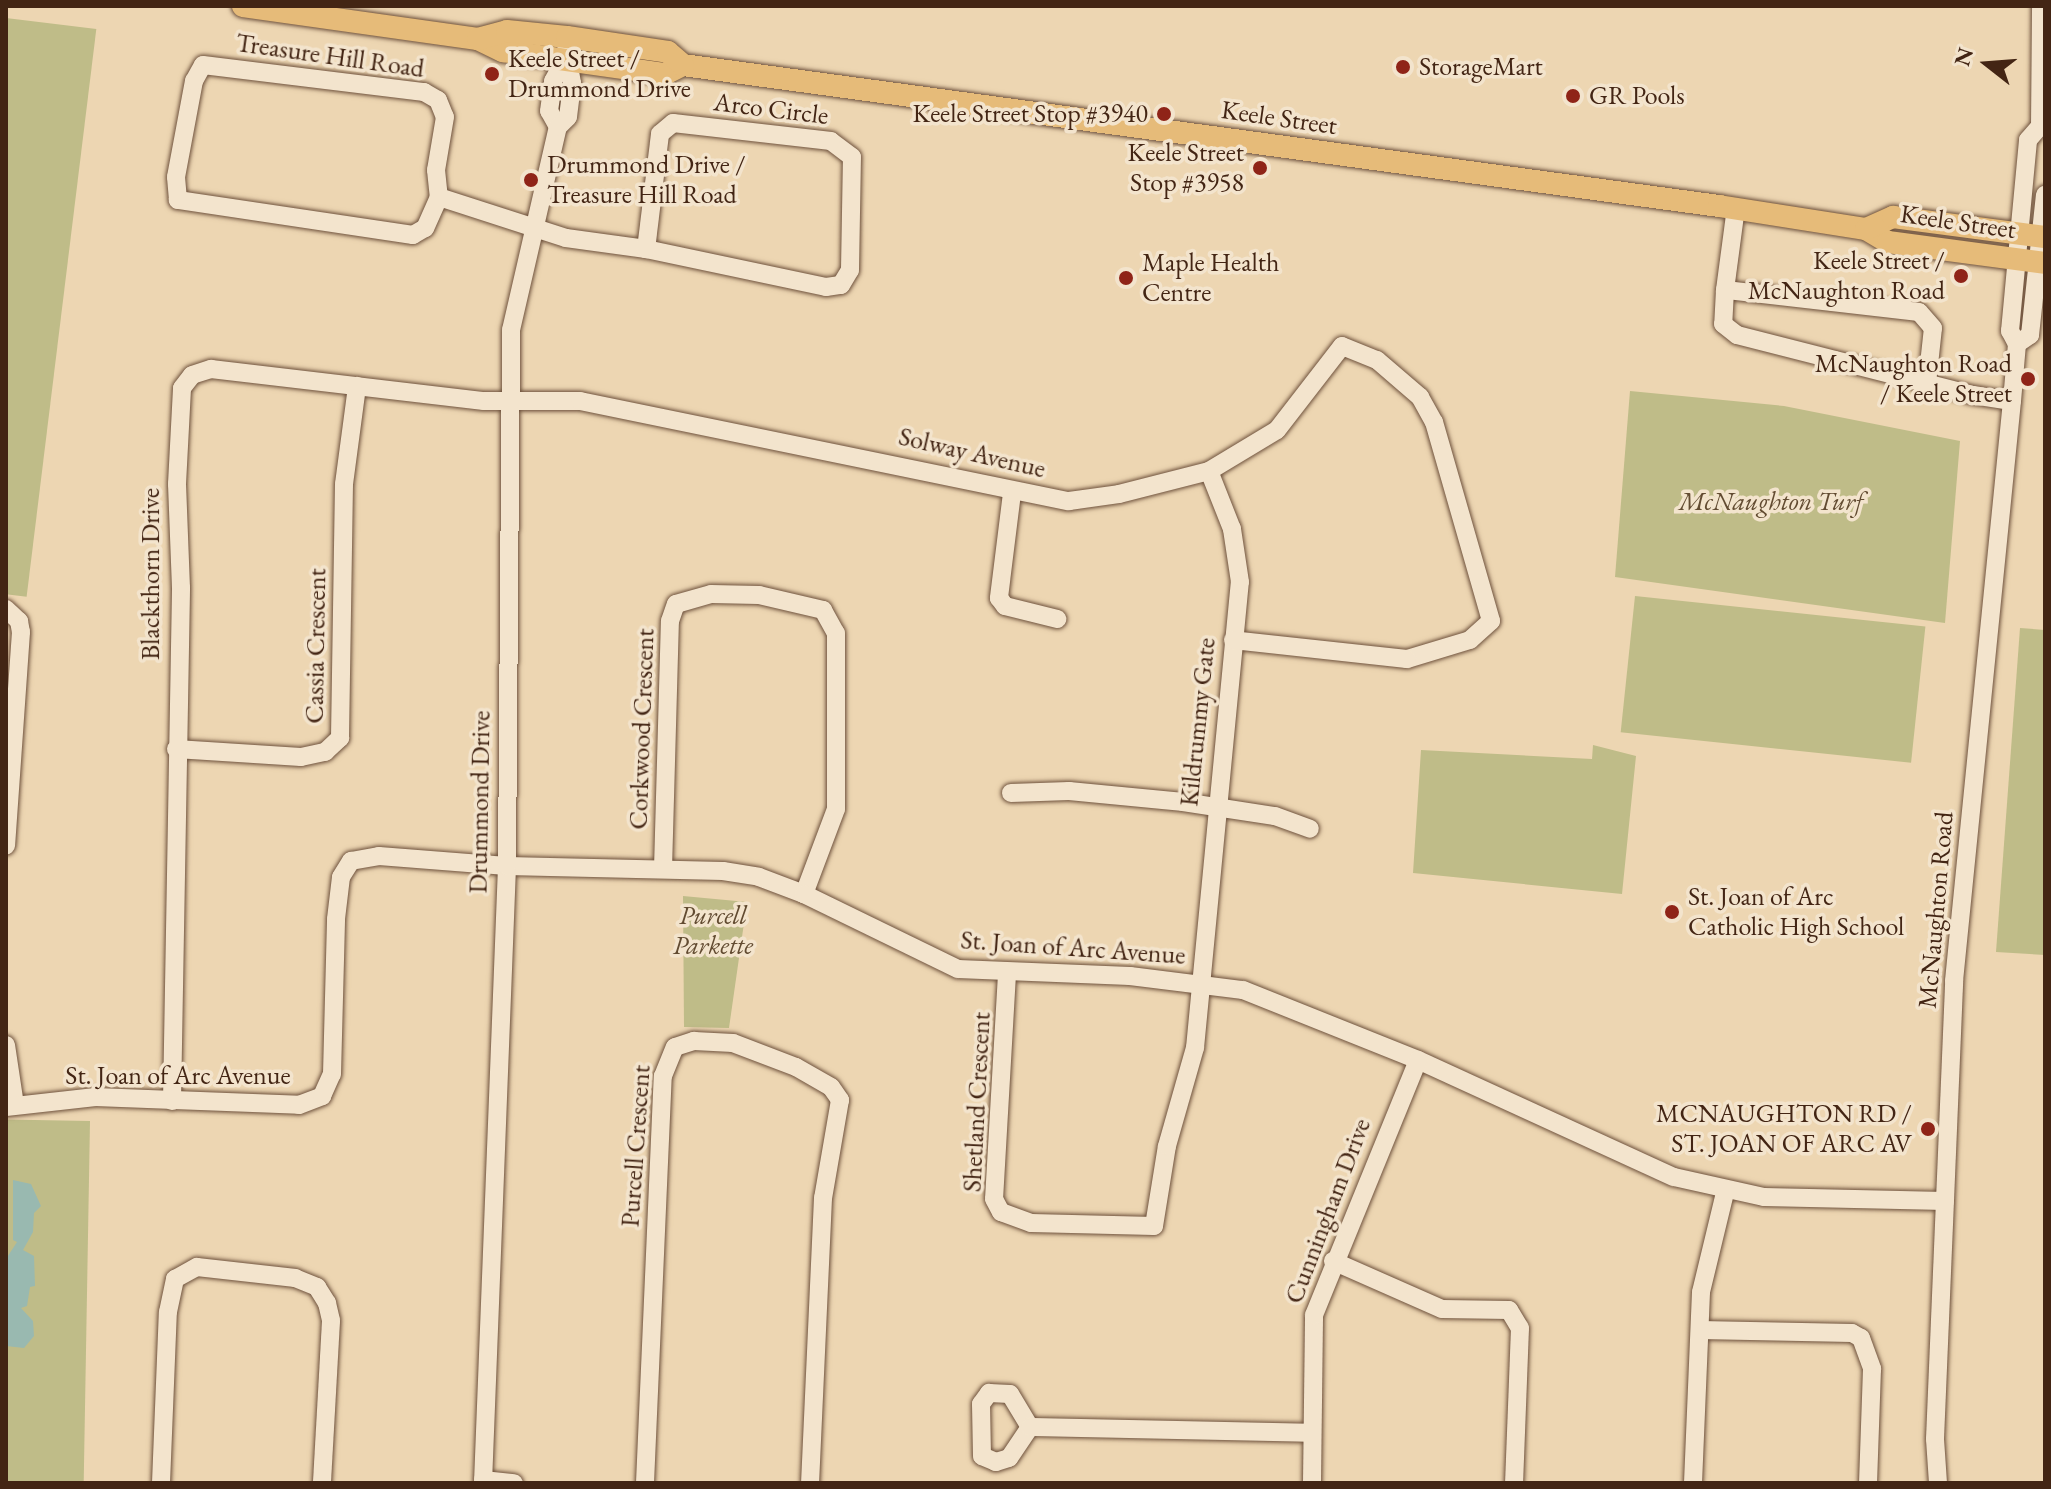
<!DOCTYPE html>
<style>
body{margin:0}
#map{position:relative;width:2051px;height:1489px;overflow:hidden;background:#edd6b2;font-family:"EB Garamond",serif}
div>[style]{position:absolute}
[style*='--x']{left:calc(var(--x)*1px);top:calc(var(--y)*1px);width:calc(var(--w)*1px);rotate:calc(var(--a)*1deg)}
.green>*{inset:0;background:#bfbc88;transform-origin:0 0}
.water>*{inset:0;background:#99b9b0}
.roads{filter:drop-shadow(0 0 2px #6e513c) drop-shadow(0 0 2px #6e513c)}
.minor>*{height:18px;margin:-9px;padding:0 9px;transform-origin:9px;border-radius:9px;background:#f3e4cd}
.major>*{height:22px;margin:-11px;padding:0 11px;transform-origin:11px;border-radius:11px;background:#e6bb79}
.dots>*{width:22px;height:22px;translate:-50% -50%;box-sizing:border-box;border:4px solid #f3e4cd;border-radius:50%}
span{translate:-50% -50%;white-space:nowrap;text-align:center;line-height:1.15;-webkit-text-stroke:7px #f3e4cd;paint-order:stroke}
.street-label{font-size:26px;color:#432514}
.poi-label{font-size:26px;color:#432514}
.left{translate:0 -50%;text-align:left}
.right{translate:-100% -50%;text-align:right}
.park-label{font-size:26px;color:#624b31;font-style:italic}
.frame{position:absolute;inset:0;border:8px solid #432514;pointer-events:none}
.north{position:absolute;left:1947px;top:24px;width:80px;height:80px;-webkit-text-stroke:6px #f3e4cd;paint-order:stroke;rotate:287deg;font-size:22px;font-weight:700;line-height:32px;text-align:center;color:#432514}
.north::after{content:'';display:block;margin:auto;width:28px;height:36px;background:#432514;clip-path:polygon(50% 0,100% 100%,50% 72%,0 100%)}
</style>
<div id="map">
<div class="green">
<i style="left:6px;top:18px;width:91px;height:572px;rotate:7deg"></i>
<i style="clip-path:polygon(1630px 391px,1784px 406px,1960px 441px,1945px 623px,1615px 577px)"></i>
<i style="left:1635px;top:596px;width:292px;height:137px;rotate:6deg"></i>
<i style="clip-path:polygon(2020px 628px,2045px 630px,2045px 955px,1996px 952px)"></i>
<i style="clip-path:polygon(1593px 745px,1636px 756px,1622px 894px,1413px 873px,1421px 750px,1592px 759px)"></i>
<i style="clip-path:polygon(683px 896px,747px 902px,729px 1028px,684px 1027px)"></i>
<i style="left:90px;top:1121px;width:362px;height:84px;rotate:91deg"></i>
</div>
<div class="water">
<i style="clip-path:polygon(13px 1180px,31px 1184px,41px 1206px,34px 1213px,33px 1232px,23px 1250px,34px 1256px,35px 1286px,30px 1287px,27px 1306px,21px 1308px,33px 1321px,34px 1336px,24px 1348px,6px 1346px,6px 1259px,17px 1242px,13px 1240px)"></i>
</div>
<div class="roads">
<div class="minor">
<i style="--x:203;--y:65;--w:223;--a:7"></i>
<i style="--x:424;--y:92;--w:16;--a:30"></i>
<i style="--x:438;--y:100;--w:18;--a:68"></i>
<i style="--x:445;--y:117;--w:54;--a:99.6"></i>
<i style="--x:436;--y:170;--w:27;--a:84"></i>
<i style="--x:439;--y:197;--w:34;--a:114"></i>
<i style="--x:425;--y:228;--w:14;--a:150"></i>
<i style="--x:413;--y:235;--w:238;--a:-171.5"></i>
<i style="--x:178;--y:200;--w:23;--a:-95"></i>
<i style="--x:176;--y:177;--w:98;--a:-79.4"></i>
<i style="--x:194;--y:81;--w:18;--a:-61"></i>
<i style="--x:558;--y:127;--w:18;--a:-119"></i>
<i style="--x:549;--y:111;--w:30;--a:-82"></i>
<i style="--x:553;--y:81;--w:25;--a:-61"></i>
<i style="--x:439;--y:197;--w:133;--a:17.9"></i>
<i style="--x:566;--y:238;--w:81;--a:7.8"></i>
<i style="--x:646;--y:249;--w:184;--a:11.9"></i>
<i style="--x:826;--y:287;--w:15;--a:-8"></i>
<i style="--x:841;--y:285;--w:17;--a:-59"></i>
<i style="--x:850;--y:270;--w:113;--a:-89"></i>
<i style="--x:852;--y:157;--w:26;--a:-143"></i>
<i style="--x:831;--y:141;--w:159;--a:-173.5"></i>
<i style="--x:673;--y:123;--w:17;--a:140"></i>
<i style="--x:660;--y:134;--w:116;--a:96.9"></i>
<i style="--x:1725;--y:290;--w:83;--a:-82.4"></i>
<i style="--x:2017;--y:344;--w:16;--a:-35"></i>
<i style="--x:2030;--y:335;--w:141;--a:-83.9"></i>
<i style="--x:1927;--y:383;--w:55;--a:-83.8"></i>
<i style="--x:1933;--y:328;--w:21;--a:-131"></i>
<i style="--x:1919;--y:312;--w:195;--a:-173.5"></i>
<i style="--x:1725;--y:290;--w:34;--a:93"></i>
<i style="--x:1723;--y:324;--w:18;--a:38"></i>
<i style="--x:1737;--y:335;--w:244;--a:14.3"></i>
<i style="--x:1973;--y:395;--w:39;--a:9"></i>
<i style="--x:1012;--y:493;--w:106;--a:97.1"></i>
<i style="--x:999;--y:598;--w:10;--a:53"></i>
<i style="--x:1005;--y:606;--w:54;--a:14"></i>
<i style="--x:6;--y:609;--w:18;--a:43"></i>
<i style="--x:19;--y:621;--w:11;--a:80"></i>
<i style="--x:21;--y:632;--w:214;--a:94"></i>
<i style="--x:176;--y:749;--w:125;--a:3.7"></i>
<i style="--x:301;--y:757;--w:25;--a:-12"></i>
<i style="--x:325;--y:752;--w:21;--a:-43"></i>
<i style="--x:340;--y:738;--w:254;--a:-89.1"></i>
<i style="--x:344;--y:484;--w:99;--a:-82.4"></i>
<i style="--x:1011;--y:793;--w:58;--a:-2"></i>
<i style="--x:1069;--y:791;--w:115;--a:5.5"></i>
<i style="--x:1183;--y:802;--w:93;--a:8.7"></i>
<i style="--x:1275;--y:816;--w:37;--a:20"></i>
<i style="--x:663;--y:869;--w:248;--a:-88.4"></i>
<i style="--x:670;--y:621;--w:18;--a:-71"></i>
<i style="--x:676;--y:604;--w:36;--a:-16"></i>
<i style="--x:711;--y:594;--w:48;--a:1.2"></i>
<i style="--x:759;--y:595;--w:66;--a:13.2"></i>
<i style="--x:823;--y:610;--w:26;--a:61"></i>
<i style="--x:836;--y:633;--w:176;--a:90"></i>
<i style="--x:836;--y:809;--w:91;--a:110.6"></i>
<i style="--x:1007;--y:974;--w:225;--a:93.3"></i>
<i style="--x:994;--y:1199;--w:15;--a:62"></i>
<i style="--x:1001;--y:1212;--w:32;--a:20"></i>
<i style="--x:1031;--y:1223;--w:123;--a:1.4"></i>
<i style="--x:1154;--y:1226;--w:81;--a:-80.8"></i>
<i style="--x:1167;--y:1146;--w:102;--a:-74.1"></i>
<i style="--x:1195;--y:1048;--w:468;--a:-84.5"></i>
<i style="--x:1240;--y:582;--w:54;--a:-98.6"></i>
<i style="--x:1232;--y:529;--w:62;--a:-111.6"></i>
<i style="--x:6;--y:1045;--w:61;--a:81.5"></i>
<i style="--x:172;--y:1101;--w:513;--a:-88.99"></i>
<i style="--x:181;--y:588;--w:104;--a:-92.2"></i>
<i style="--x:177;--y:484;--w:96;--a:-87"></i>
<i style="--x:182;--y:388;--w:16;--a:-52"></i>
<i style="--x:192;--y:375;--w:20;--a:-18"></i>
<i style="--x:211;--y:369;--w:275;--a:6.7"></i>
<i style="--x:484;--y:401;--w:96;--a:0"></i>
<i style="--x:580;--y:401;--w:499;--a:11.6"></i>
<i style="--x:1069;--y:501;--w:50;--a:-8"></i>
<i style="--x:1119;--y:494;--w:93;--a:-14.3"></i>
<i style="--x:1209;--y:471;--w:79;--a:-31.1"></i>
<i style="--x:1277;--y:430;--w:106;--a:-52.3"></i>
<i style="--x:1342;--y:346;--w:38;--a:22"></i>
<i style="--x:1377;--y:360;--w:57;--a:40.7"></i>
<i style="--x:1420;--y:397;--w:29;--a:61"></i>
<i style="--x:1434;--y:422;--w:207;--a:74"></i>
<i style="--x:1491;--y:621;--w:28;--a:138"></i>
<i style="--x:1470;--y:640;--w:66;--a:163.2"></i>
<i style="--x:1407;--y:659;--w:175;--a:-173.8"></i>
<i style="--x:6;--y:1107;--w:90;--a:-6.4"></i>
<i style="--x:95;--y:1097;--w:204;--a:2.2"></i>
<i style="--x:299;--y:1105;--w:25;--a:-21"></i>
<i style="--x:322;--y:1096;--w:24;--a:-66"></i>
<i style="--x:332;--y:1074;--w:155;--a:-88.5"></i>
<i style="--x:336;--y:919;--w:42;--a:-83.2"></i>
<i style="--x:341;--y:877;--w:19;--a:-58"></i>
<i style="--x:351;--y:861;--w:28;--a:-10"></i>
<i style="--x:379;--y:856;--w:128;--a:4.5"></i>
<i style="--x:507;--y:866;--w:216;--a:1.3"></i>
<i style="--x:723;--y:871;--w:36;--a:9"></i>
<i style="--x:759;--y:877;--w:48;--a:20.7"></i>
<i style="--x:804;--y:894;--w:171;--a:26"></i>
<i style="--x:958;--y:969;--w:172;--a:2.3"></i>
<i style="--x:1130;--y:976;--w:114;--a:7.1"></i>
<i style="--x:1243;--y:990;--w:188;--a:21.8"></i>
<i style="--x:1418;--y:1060;--w:281;--a:24.6"></i>
<i style="--x:1674;--y:1177;--w:92;--a:12.5"></i>
<i style="--x:1764;--y:1197;--w:181;--a:1.3"></i>
<i style="--x:1333;--y:1261;--w:119;--a:23.8"></i>
<i style="--x:1442;--y:1309;--w:67;--a:0.9"></i>
<i style="--x:1509;--y:1310;--w:21;--a:59"></i>
<i style="--x:1520;--y:1328;--w:155;--a:92.2"></i>
<i style="--x:1700;--y:1330;--w:152;--a:1.1"></i>
<i style="--x:1852;--y:1333;--w:10;--a:29"></i>
<i style="--x:1861;--y:1338;--w:33;--a:70"></i>
<i style="--x:1872;--y:1369;--w:114;--a:92"></i>
<i style="--x:989;--y:1393;--w:21;--a:3"></i>
<i style="--x:1010;--y:1394;--w:39;--a:59"></i>
<i style="--x:1030;--y:1427;--w:37;--a:124"></i>
<i style="--x:1009;--y:1458;--w:14;--a:163"></i>
<i style="--x:996;--y:1462;--w:15;--a:-157"></i>
<i style="--x:982;--y:1456;--w:52;--a:-91.1"></i>
<i style="--x:981;--y:1404;--w:14;--a:-54"></i>
<i style="--x:1030;--y:1427;--w:282;--a:1.2"></i>
<i style="--x:483;--y:1480;--w:31;--a:6"></i>
<i style="--x:161;--y:1483;--w:171;--a:-87.7"></i>
<i style="--x:168;--y:1312;--w:34;--a:-78"></i>
<i style="--x:175;--y:1279;--w:25;--a:-29"></i>
<i style="--x:197;--y:1267;--w:99;--a:6.4"></i>
<i style="--x:295;--y:1278;--w:24;--a:22"></i>
<i style="--x:317;--y:1287;--w:19;--a:58"></i>
<i style="--x:327;--y:1303;--w:18;--a:77"></i>
<i style="--x:331;--y:1321;--w:162;--a:93.2"></i>
<i style="--x:483;--y:1483;--w:617;--a:-87.77"></i>
<i style="--x:507;--y:866;--w:536;--a:-89.57"></i>
<i style="--x:511;--y:330;--w:208;--a:-77"></i>
<i style="--x:558;--y:127;--w:14;--a:-45"></i>
<i style="--x:568;--y:117;--w:34;--a:-83"></i>
<i style="--x:572;--y:83;--w:34;--a:-100"></i>
<i style="--x:645;--y:1483;--w:407;--a:-87.5"></i>
<i style="--x:663;--y:1076;--w:31;--a:-68"></i>
<i style="--x:675;--y:1047;--w:20;--a:-18"></i>
<i style="--x:694;--y:1041;--w:39;--a:3"></i>
<i style="--x:733;--y:1043;--w:67;--a:20.9"></i>
<i style="--x:796;--y:1067;--w:40;--a:29.7"></i>
<i style="--x:831;--y:1087;--w:16;--a:55"></i>
<i style="--x:840;--y:1100;--w:99;--a:99.8"></i>
<i style="--x:823;--y:1198;--w:285;--a:92.6"></i>
<i style="--x:1312;--y:1483;--w:168;--a:-89.3"></i>
<i style="--x:1314;--y:1315;--w:275;--a:-67.8"></i>
<i style="--x:1693;--y:1483;--w:191;--a:-87.6"></i>
<i style="--x:1701;--y:1292;--w:106;--a:-76.4"></i>
<i style="--x:1938;--y:1483;--w:44;--a:-93.9"></i>
<i style="--x:1935;--y:1439;--w:458;--a:-87.6"></i>
<i style="--x:1954;--y:981;--w:583;--a:-84.29"></i>
<i style="--x:2012;--y:401;--w:57;--a:-85"></i>
<i style="--x:2017;--y:344;--w:15;--a:-118"></i>
<i style="--x:2010;--y:331;--w:192;--a:-84.6"></i>
<i style="--x:2028;--y:140;--w:18;--a:-49"></i>
<i style="--x:2040;--y:126;--w:120;--a:-89.5"></i>
</div>
<div class="major">
<i style="--x:243;--y:6;--w:237;--a:8"></i>
<i style="--x:478;--y:39;--w:28;--a:26"></i>
<i style="--x:503;--y:51;--w:164;--a:8.1"></i>
<i style="--x:665;--y:74;--w:20;--a:-27"></i>
<i style="--x:683;--y:65;--w:1046;--a:7.75"></i>
<i style="--x:1719;--y:206;--w:149;--a:8.9"></i>
<i style="--x:1866;--y:229;--w:26;--a:31"></i>
<i style="--x:1888;--y:242;--w:158;--a:7.6"></i>
<i style="--x:478;--y:39;--w:30;--a:-15"></i>
<i style="--x:507;--y:31;--w:60;--a:5.7"></i>
<i style="--x:567;--y:37;--w:102;--a:8.4"></i>
<i style="--x:668;--y:52;--w:20;--a:41"></i>
<i style="--x:1866;--y:229;--w:30;--a:-24"></i>
<i style="--x:1893;--y:217;--w:153;--a:7.5"></i>
</div>
</div>
<div class="dots">
<i style="left:1403px;top:67px;background:#8f2418"></i>
<i style="left:492px;top:74px;background:#8f2418"></i>
<i style="left:1573px;top:96px;background:#8f2418"></i>
<i style="left:1164px;top:114px;background:#8f2418"></i>
<i style="left:1260px;top:168px;background:#8f2418"></i>
<i style="left:531px;top:180px;background:#8f2418"></i>
<i style="left:1961px;top:276px;background:#8f2418"></i>
<i style="left:1126px;top:278px;background:#8f2418"></i>
<i style="left:2028px;top:379px;background:#8f2418"></i>
<i style="left:1672px;top:912px;background:#8f2418"></i>
<i style="left:1928px;top:1129px;background:#8f2418"></i>
</div>
<div class="street-label">
<span style="left:330px;top:56px;rotate:8deg">Treasure Hill Road</span>
<span style="left:771px;top:109px;rotate:7deg">Arco Circle</span>
<span style="left:1279px;top:118px;rotate:8deg">Keele Street</span>
<span style="left:1958px;top:222px;rotate:8deg">Keele Street</span>
<span style="left:972px;top:453px;rotate:13deg">Solway Avenue</span>
<span style="left:151px;top:574px;rotate:-90deg">Blackthorn Drive</span>
<span style="left:316px;top:646px;rotate:-89deg">Cassia Crescent</span>
<span style="left:1198px;top:722px;rotate:-84deg">Kildrummy Gate</span>
<span style="left:642px;top:729px;rotate:-88deg">Corkwood Crescent</span>
<span style="left:480px;top:802px;rotate:-89deg">Drummond Drive</span>
<span style="left:1936px;top:910px;rotate:-85deg">McNaughton Road</span>
<span style="left:1073px;top:948px;rotate:4deg">St. Joan of Arc Avenue</span>
<span style="left:178px;top:1076px">St. Joan of Arc Avenue</span>
<span style="left:977px;top:1102px;rotate:-87deg">Shetland Crescent</span>
<span style="left:636px;top:1146px;rotate:-86deg">Purcell Crescent</span>
<span style="left:1328px;top:1211px;rotate:-69deg">Cunningham Drive</span>
</div>
<div class="poi-label">
<span class="left" style="left:508px;top:74px">Keele Street /<br>Drummond Drive</span>
<span class="left" style="left:1419px;top:67px">StorageMart</span>
<span class="left" style="left:1589px;top:96px">GR Pools</span>
<span class="right" style="left:1148px;top:114px">Keele Street Stop #3940</span>
<span class="right" style="left:1244px;top:168px">Keele Street<br>Stop #3958</span>
<span class="left" style="left:547px;top:180px">Drummond Drive /<br>Treasure Hill Road</span>
<span class="right" style="left:1945px;top:276px">Keele Street /<br>McNaughton Road</span>
<span class="left" style="left:1142px;top:278px">Maple Health<br>Centre</span>
<span class="right" style="left:2012px;top:379px">McNaughton Road<br>/ Keele Street</span>
<span class="left" style="left:1688px;top:912px">St. Joan of Arc<br>Catholic High School</span>
<span class="right" style="left:1912px;top:1129px">MCNAUGHTON RD /<br>ST. JOAN OF ARC AV</span>
</div>
<div class="park-label">
<span style="left:1771px;top:502px">McNaughton Turf</span>
<span style="left:713px;top:931px">Purcell<br>Parkette</span>
</div>
<div class="frame"></div>
<div class="north">N</div>
</div>
